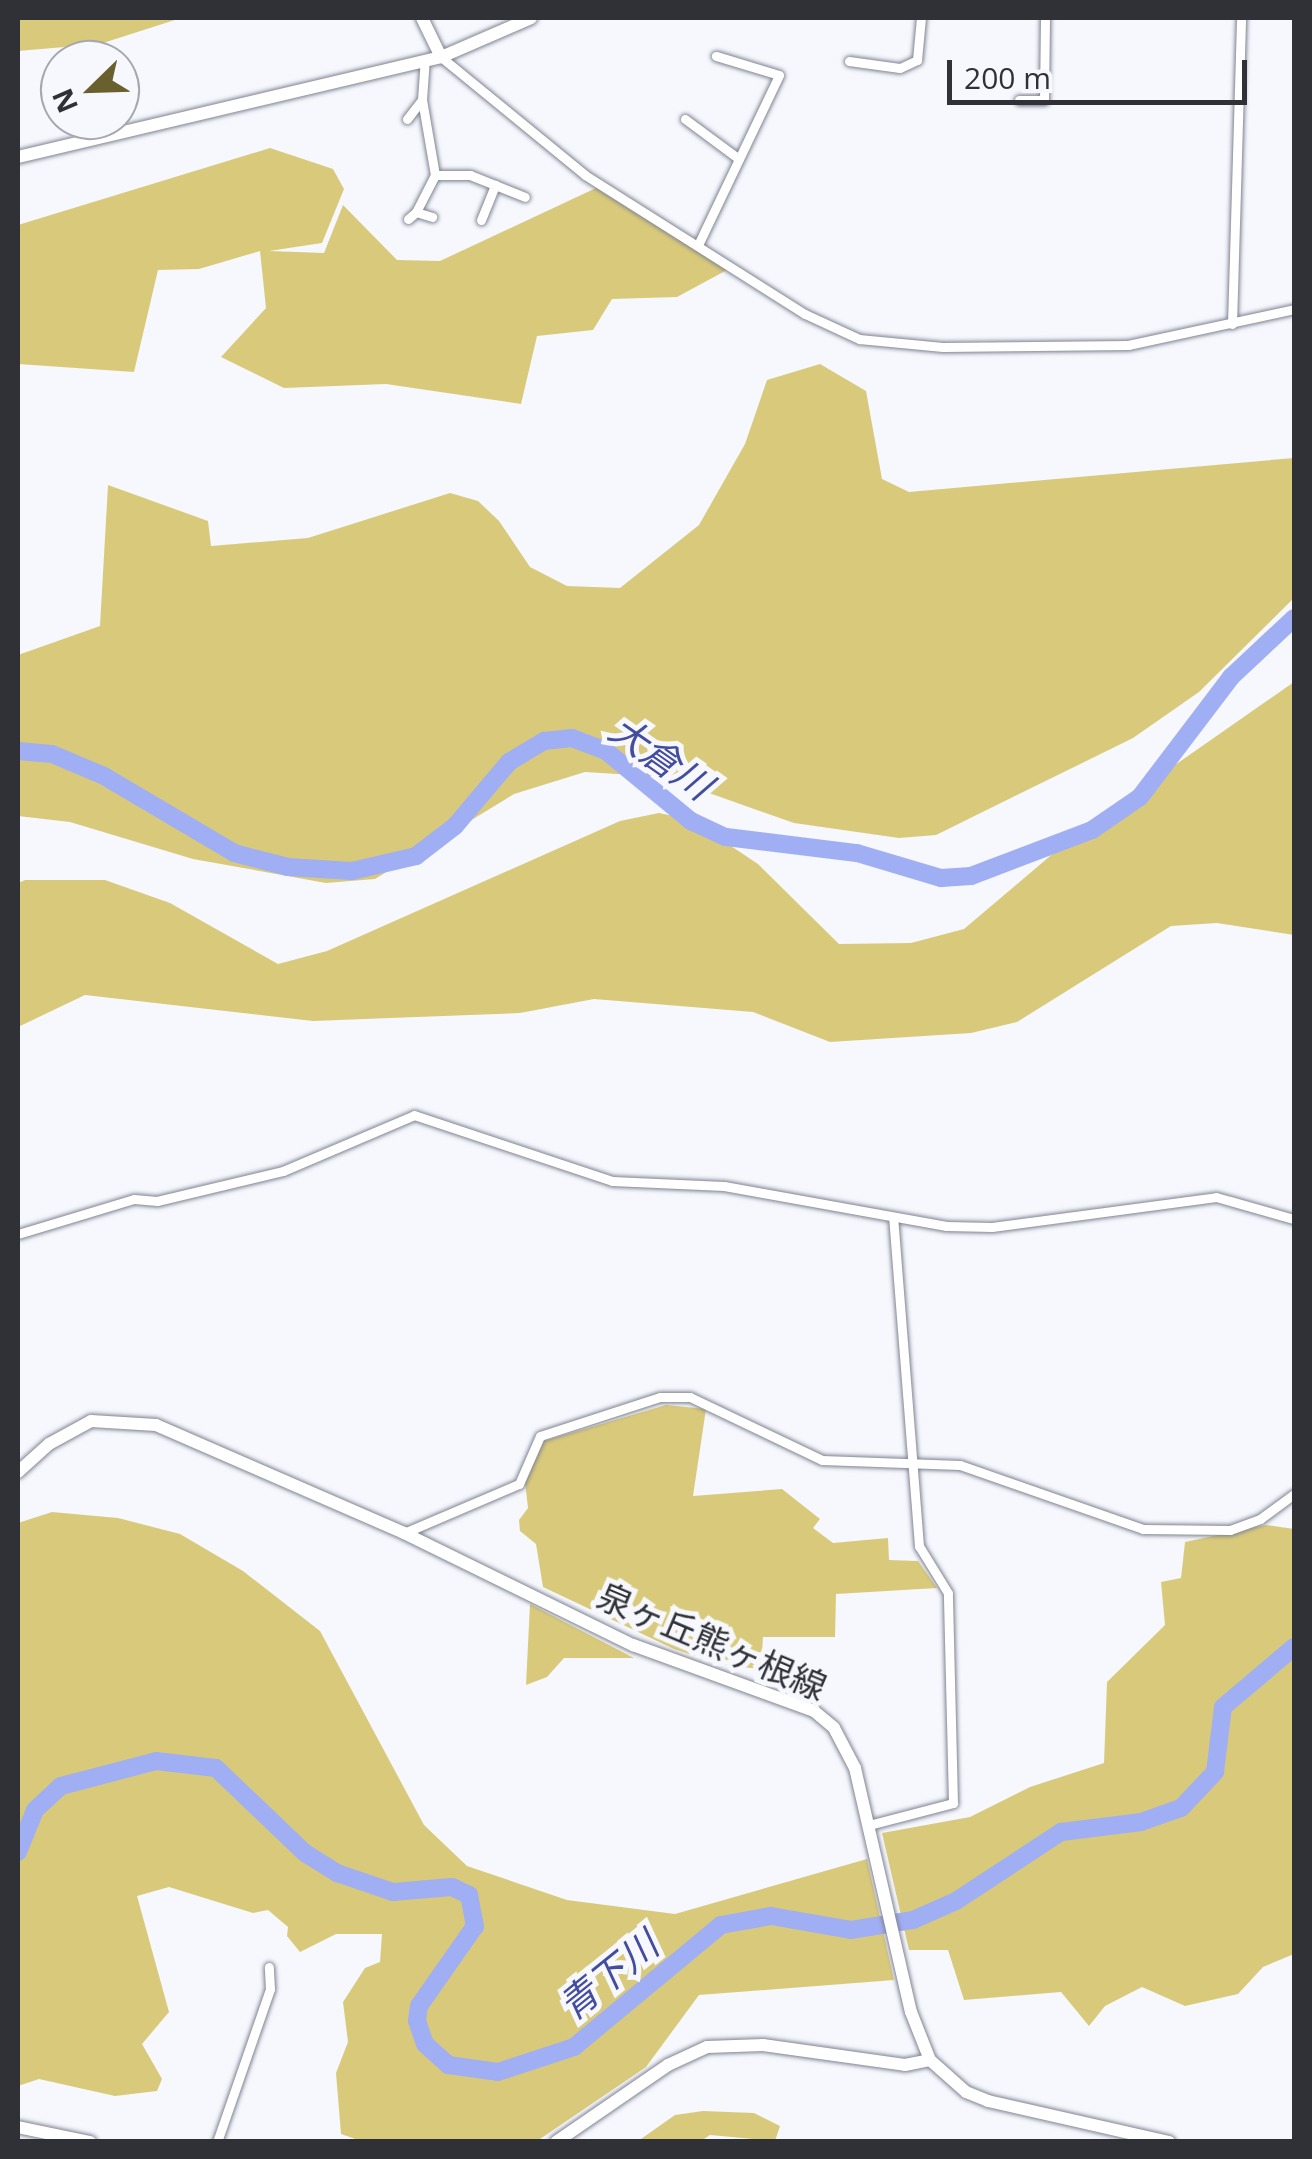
<!DOCTYPE html>
<meta charset="utf-8">
<style>
body{margin:0}
#map{position:relative;width:1312px;height:2159px;overflow:hidden;background:#f6f8fe;font-family:"Open Sans","Noto Sans JP",sans-serif}
div>[style]{position:absolute}
[style*='--x']{left:calc(var(--x)*1px);top:calc(var(--y)*1px);width:calc(var(--w)*1px);rotate:calc(var(--a)*1deg)}
.forest>*{inset:0;background:#d9ca7b}
.river>*{height:18px;margin:-9px;padding:0 9px;transform-origin:9px;border-radius:9px;background:#a0aef4}
.roads{filter:drop-shadow(0 0 2px #808391) drop-shadow(0 0 2px #808391)}
.street>*{height:9px;margin:-4.5px;padding:0 4.5px;transform-origin:4.5px;border-radius:4.5px;background:#fff}
.secondary>*{height:12px;margin:-6px;padding:0 6px;transform-origin:6px;border-radius:6px;background:#fff}
span{translate:-50% -50%;white-space:nowrap;text-align:center;line-height:1.15;-webkit-text-stroke:10px #f6f8fe;paint-order:stroke}
.street-label{font-size:35px;color:#303137}
.water-label{font-size:38px;color:#434c9e;font-style:italic}
.frame{position:absolute;inset:0;border:20px solid #303137;pointer-events:none}
.north{position:absolute;left:40px;top:40px;width:100px;height:100px;box-sizing:border-box;background:#f6f8fe;border:2px solid #a7a8ae;border-radius:50%;rotate:247deg;font-size:28px;font-weight:700;line-height:40px;text-align:center;color:#303137}
.north::after{content:'';display:block;margin:auto;width:35px;height:45px;background:#6a602d;clip-path:polygon(50% 0,100% 100%,50% 72%,0 100%)}
.scale{position:absolute;left:947px;top:60px;width:300px;height:45px;box-sizing:border-box;border:5px solid #303137;border-top:0;padding-left:12px;font-size:30px;line-height:35px;white-space:nowrap;color:#303137;-webkit-text-stroke:8px #f6f8fe;paint-order:stroke}
</style>
<div id="map">
<div class="forest">
<i style="clip-path:polygon(18px 18px,181px 18px,100px 44px,18px 51px)"></i>
<i style="clip-path:polygon(270px 148px,333px 169px,344px 189px,322px 243px,269px 251px,324px 253px,343px 205px,397px 260px,440px 261px,596px 188px,727px 270px,677px 297px,612px 299px,593px 330px,537px 336px,521px 404px,386px 384px,284px 388px,221px 357px,266px 308px,260px 251px,199px 269px,158px 270px,134px 372px,18px 364px,18px 225px)"></i>
<i style="clip-path:polygon(820px 364px,866px 391px,882px 479px,909px 492px,1294px 458px,1294px 598px,1199px 692px,1133px 738px,936px 835px,899px 838px,794px 823px,664px 777px,585px 772px,514px 794px,375px 879px,326px 883px,193px 859px,70px 822px,18px 816px,18px 655px,100px 626px,108px 485px,208px 521px,211px 546px,308px 538px,450px 493px,478px 501px,499px 521px,530px 567px,567px 586px,620px 588px,699px 525px,745px 444px,767px 380px)"></i>
<i style="clip-path:polygon(1294px 682px,1294px 935px,1217px 923px,1171px 926px,1017px 1022px,971px 1033px,830px 1042px,753px 1012px,594px 999px,520px 1013px,313px 1021px,85px 995px,18px 1027px,18px 883px,25px 880px,105px 880px,170px 903px,278px 964px,327px 951px,620px 821px,659px 813px,692px 820px,758px 864px,839px 944px,911px 943px,964px 929px,1076px 834px)"></i>
<i style="clip-path:polygon(666px 1405px,706px 1409px,693px 1496px,782px 1489px,820px 1519px,813px 1528px,833px 1543px,888px 1538px,889px 1560px,918px 1561px,937px 1588px,836px 1594px,835px 1637px,763px 1637px,761px 1669px,723px 1665px,674px 1649px,543px 1587px,536px 1544px,520px 1531px,519px 1520px,528px 1508px,525px 1482px,544px 1441px)"></i>
<i style="clip-path:polygon(52px 1512px,118px 1518px,180px 1534px,243px 1571px,320px 1631px,424px 1825px,467px 1866px,567px 1900px,675px 1914px,867px 1859px,894px 1980px,699px 1995px,646px 2067px,537px 2141px,361px 2141px,341px 2134px,336px 2073px,348px 2042px,343px 2002px,365px 1968px,380px 1962px,382px 1934px,336px 1934px,300px 1952px,287px 1936px,288px 1927px,268px 1910px,253px 1913px,169px 1887px,137px 1896px,169px 2012px,142px 2044px,162px 2079px,157px 2091px,115px 2096px,39px 2079px,18px 2086px,18px 1523px)"></i>
<i style="clip-path:polygon(1266px 1525px,1294px 1529px,1294px 1954px,1263px 1967px,1238px 1994px,1185px 2006px,1142px 1987px,1105px 2006px,1089px 2026px,1061px 1992px,964px 2000px,948px 1950px,909px 1950px,882px 1833px,970px 1817px,1030px 1787px,1104px 1763px,1107px 1682px,1165px 1625px,1161px 1582px,1181px 1578px,1185px 1542px)"></i>
<i style="clip-path:polygon(530px 1604px,634px 1658px,564px 1658px,547px 1677px,526px 1685px)"></i>
<i style="clip-path:polygon(703px 2111px,754px 2113px,780px 2126px,775px 2141px,710px 2135px,701px 2141px,638px 2141px,675px 2115px)"></i>
</div>
<div class="river">
<i style="--x:18;--y:751;--w:34;--a:5"></i>
<i style="--x:52;--y:754;--w:56;--a:22.9"></i>
<i style="--x:104;--y:776;--w:151;--a:30.6"></i>
<i style="--x:234;--y:853;--w:56;--a:14.5"></i>
<i style="--x:288;--y:867;--w:64;--a:3.6"></i>
<i style="--x:352;--y:871;--w:66;--a:-13.2"></i>
<i style="--x:416;--y:856;--w:49;--a:-37.6"></i>
<i style="--x:455;--y:826;--w:84;--a:-49.8"></i>
<i style="--x:509;--y:762;--w:41;--a:-31"></i>
<i style="--x:544;--y:741;--w:28;--a:-6"></i>
<i style="--x:572;--y:738;--w:36;--a:21"></i>
<i style="--x:606;--y:751;--w:110;--a:39.5"></i>
<i style="--x:691;--y:821;--w:38;--a:25"></i>
<i style="--x:726;--y:837;--w:132;--a:7"></i>
<i style="--x:857;--y:853;--w:88;--a:16.6"></i>
<i style="--x:941;--y:878;--w:30;--a:-4"></i>
<i style="--x:971;--y:876;--w:129;--a:-20.8"></i>
<i style="--x:1092;--y:830;--w:58;--a:-34.5"></i>
<i style="--x:1140;--y:797;--w:151;--a:-52.8"></i>
<i style="--x:1231;--y:677;--w:86;--a:-43.1"></i>
<i style="--x:18;--y:1852;--w:45;--a:-68"></i>
<i style="--x:35;--y:1810;--w:35;--a:-43"></i>
<i style="--x:61;--y:1786;--w:98;--a:-14.7"></i>
<i style="--x:156;--y:1761;--w:60;--a:6.7"></i>
<i style="--x:216;--y:1768;--w:123;--a:43.7"></i>
<i style="--x:305;--y:1853;--w:38;--a:32"></i>
<i style="--x:337;--y:1873;--w:59;--a:18.7"></i>
<i style="--x:393;--y:1892;--w:59;--a:-4.8"></i>
<i style="--x:452;--y:1887;--w:19;--a:25"></i>
<i style="--x:469;--y:1895;--w:32;--a:79"></i>
<i style="--x:475;--y:1926;--w:98;--a:125"></i>
<i style="--x:419;--y:2006;--w:15;--a:98"></i>
<i style="--x:417;--y:2021;--w:24;--a:71"></i>
<i style="--x:425;--y:2044;--w:31;--a:42"></i>
<i style="--x:448;--y:2065;--w:50;--a:8"></i>
<i style="--x:498;--y:2072;--w:80;--a:-18.2"></i>
<i style="--x:574;--y:2047;--w:191;--a:-39.7"></i>
<i style="--x:721;--y:1925;--w:51;--a:-10.2"></i>
<i style="--x:771;--y:1916;--w:81;--a:9.9"></i>
<i style="--x:851;--y:1930;--w:63;--a:-9.2"></i>
<i style="--x:913;--y:1920;--w:47;--a:-23.8"></i>
<i style="--x:956;--y:1901;--w:126;--a:-33.3"></i>
<i style="--x:1061;--y:1832;--w:81;--a:-7.1"></i>
<i style="--x:1141;--y:1822;--w:42;--a:-19.3"></i>
<i style="--x:1181;--y:1808;--w:50;--a:-46.6"></i>
<i style="--x:1215;--y:1772;--w:65;--a:-83"></i>
<i style="--x:1223;--y:1707;--w:93;--a:-40.2"></i>
</div>
<div class="roads">
<div class="street">
<i style="--x:441;--y:57;--w:186;--a:39.3"></i>
<i style="--x:585;--y:175;--w:260;--a:32.3"></i>
<i style="--x:805;--y:314;--w:60;--a:24.8"></i>
<i style="--x:859;--y:339;--w:84;--a:5.4"></i>
<i style="--x:943;--y:347;--w:185;--a:-0.6"></i>
<i style="--x:1128;--y:345;--w:170;--a:-12.2"></i>
<i style="--x:849;--y:61;--w:51;--a:7.8"></i>
<i style="--x:900;--y:68;--w:19;--a:-25"></i>
<i style="--x:917;--y:60;--w:42;--a:-84.6"></i>
<i style="--x:1019;--y:100;--w:25;--a:0"></i>
<i style="--x:1044;--y:100;--w:82;--a:-89.3"></i>
<i style="--x:407;--y:119;--w:24;--a:-52"></i>
<i style="--x:685;--y:119;--w:67;--a:36.5"></i>
<i style="--x:435;--y:175;--w:35;--a:0"></i>
<i style="--x:470;--y:175;--w:59;--a:21.8"></i>
<i style="--x:416;--y:212;--w:42;--a:-62.8"></i>
<i style="--x:435;--y:175;--w:76;--a:-99.8"></i>
<i style="--x:422;--y:100;--w:39;--a:-86"></i>
<i style="--x:408;--y:219;--w:11;--a:-41"></i>
<i style="--x:416;--y:212;--w:17;--a:17"></i>
<i style="--x:481;--y:220;--w:38;--a:-68"></i>
<i style="--x:698;--y:245;--w:188;--a:-64.5"></i>
<i style="--x:779;--y:75;--w:66;--a:-163.2"></i>
<i style="--x:1232;--y:324;--w:306;--a:-88.3"></i>
<i style="--x:18;--y:1234;--w:121;--a:-16.8"></i>
<i style="--x:134;--y:1199;--w:23;--a:5"></i>
<i style="--x:157;--y:1201;--w:130;--a:-13.4"></i>
<i style="--x:283;--y:1171;--w:142;--a:-23.1"></i>
<i style="--x:414;--y:1115;--w:209;--a:18.4"></i>
<i style="--x:612;--y:1181;--w:112;--a:2.6"></i>
<i style="--x:724;--y:1186;--w:226;--a:10.2"></i>
<i style="--x:946;--y:1226;--w:46;--a:1.2"></i>
<i style="--x:992;--y:1227;--w:226;--a:-7.6"></i>
<i style="--x:1216;--y:1197;--w:81;--a:15.8"></i>
<i style="--x:404;--y:1533;--w:125;--a:-23.1"></i>
<i style="--x:519;--y:1484;--w:52;--a:-66.4"></i>
<i style="--x:540;--y:1436;--w:126;--a:-18"></i>
<i style="--x:660;--y:1397;--w:30;--a:0"></i>
<i style="--x:690;--y:1397;--w:146;--a:25.5"></i>
<i style="--x:822;--y:1460;--w:138;--a:2.1"></i>
<i style="--x:960;--y:1465;--w:194;--a:19.3"></i>
<i style="--x:1143;--y:1529;--w:87;--a:0.7"></i>
<i style="--x:1230;--y:1530;--w:32;--a:-20"></i>
<i style="--x:1260;--y:1519;--w:42;--a:-36.3"></i>
<i style="--x:869;--y:1825;--w:87;--a:-14.7"></i>
<i style="--x:953;--y:1803;--w:210;--a:-91.4"></i>
<i style="--x:948;--y:1593;--w:55;--a:-121.7"></i>
<i style="--x:919;--y:1546;--w:329;--a:-94.5"></i>
<i style="--x:217;--y:2142;--w:162;--a:-70.9"></i>
<i style="--x:270;--y:1989;--w:22;--a:-93"></i>
</div>
<div class="secondary">
<i style="--x:422;--y:18;--w:43;--a:64"></i>
<i style="--x:18;--y:157;--w:435;--a:-13.3"></i>
<i style="--x:441;--y:57;--w:98;--a:-23.4"></i>
<i style="--x:18;--y:1472;--w:42;--a:-42.1"></i>
<i style="--x:49;--y:1444;--w:48;--a:-28.7"></i>
<i style="--x:91;--y:1421;--w:65;--a:3.5"></i>
<i style="--x:156;--y:1425;--w:270;--a:23.5"></i>
<i style="--x:404;--y:1533;--w:255;--a:26.1"></i>
<i style="--x:633;--y:1645;--w:193;--a:20"></i>
<i style="--x:814;--y:1711;--w:26;--a:40"></i>
<i style="--x:834;--y:1728;--w:45;--a:62.3"></i>
<i style="--x:855;--y:1768;--w:250;--a:77.1"></i>
<i style="--x:911;--y:2012;--w:52;--a:68.4"></i>
<i style="--x:930;--y:2060;--w:48;--a:41.6"></i>
<i style="--x:966;--y:2092;--w:24;--a:22"></i>
<i style="--x:988;--y:2101;--w:186;--a:12.8"></i>
<i style="--x:18;--y:2127;--w:74;--a:11.8"></i>
<i style="--x:556;--y:2142;--w:136;--a:-34.5"></i>
<i style="--x:668;--y:2065;--w:43;--a:-24.8"></i>
<i style="--x:707;--y:2047;--w:56;--a:-2"></i>
<i style="--x:763;--y:2045;--w:143;--a:8"></i>
<i style="--x:905;--y:2065;--w:25;--a:-11"></i>
</div>
</div>
<div class="street-label">
<span style="left:712px;top:1641px;rotate:23deg">泉ヶ丘熊ヶ根線</span>
</div>
<div class="water-label">
<span style="left:661px;top:757px;rotate:35deg">大倉川</span>
<span style="left:608px;top:1975px;rotate:-39deg">青下川</span>
</div>
<div class="frame"></div>
<div class="north">N</div>
<div class="scale">200 m</div>
</div>
